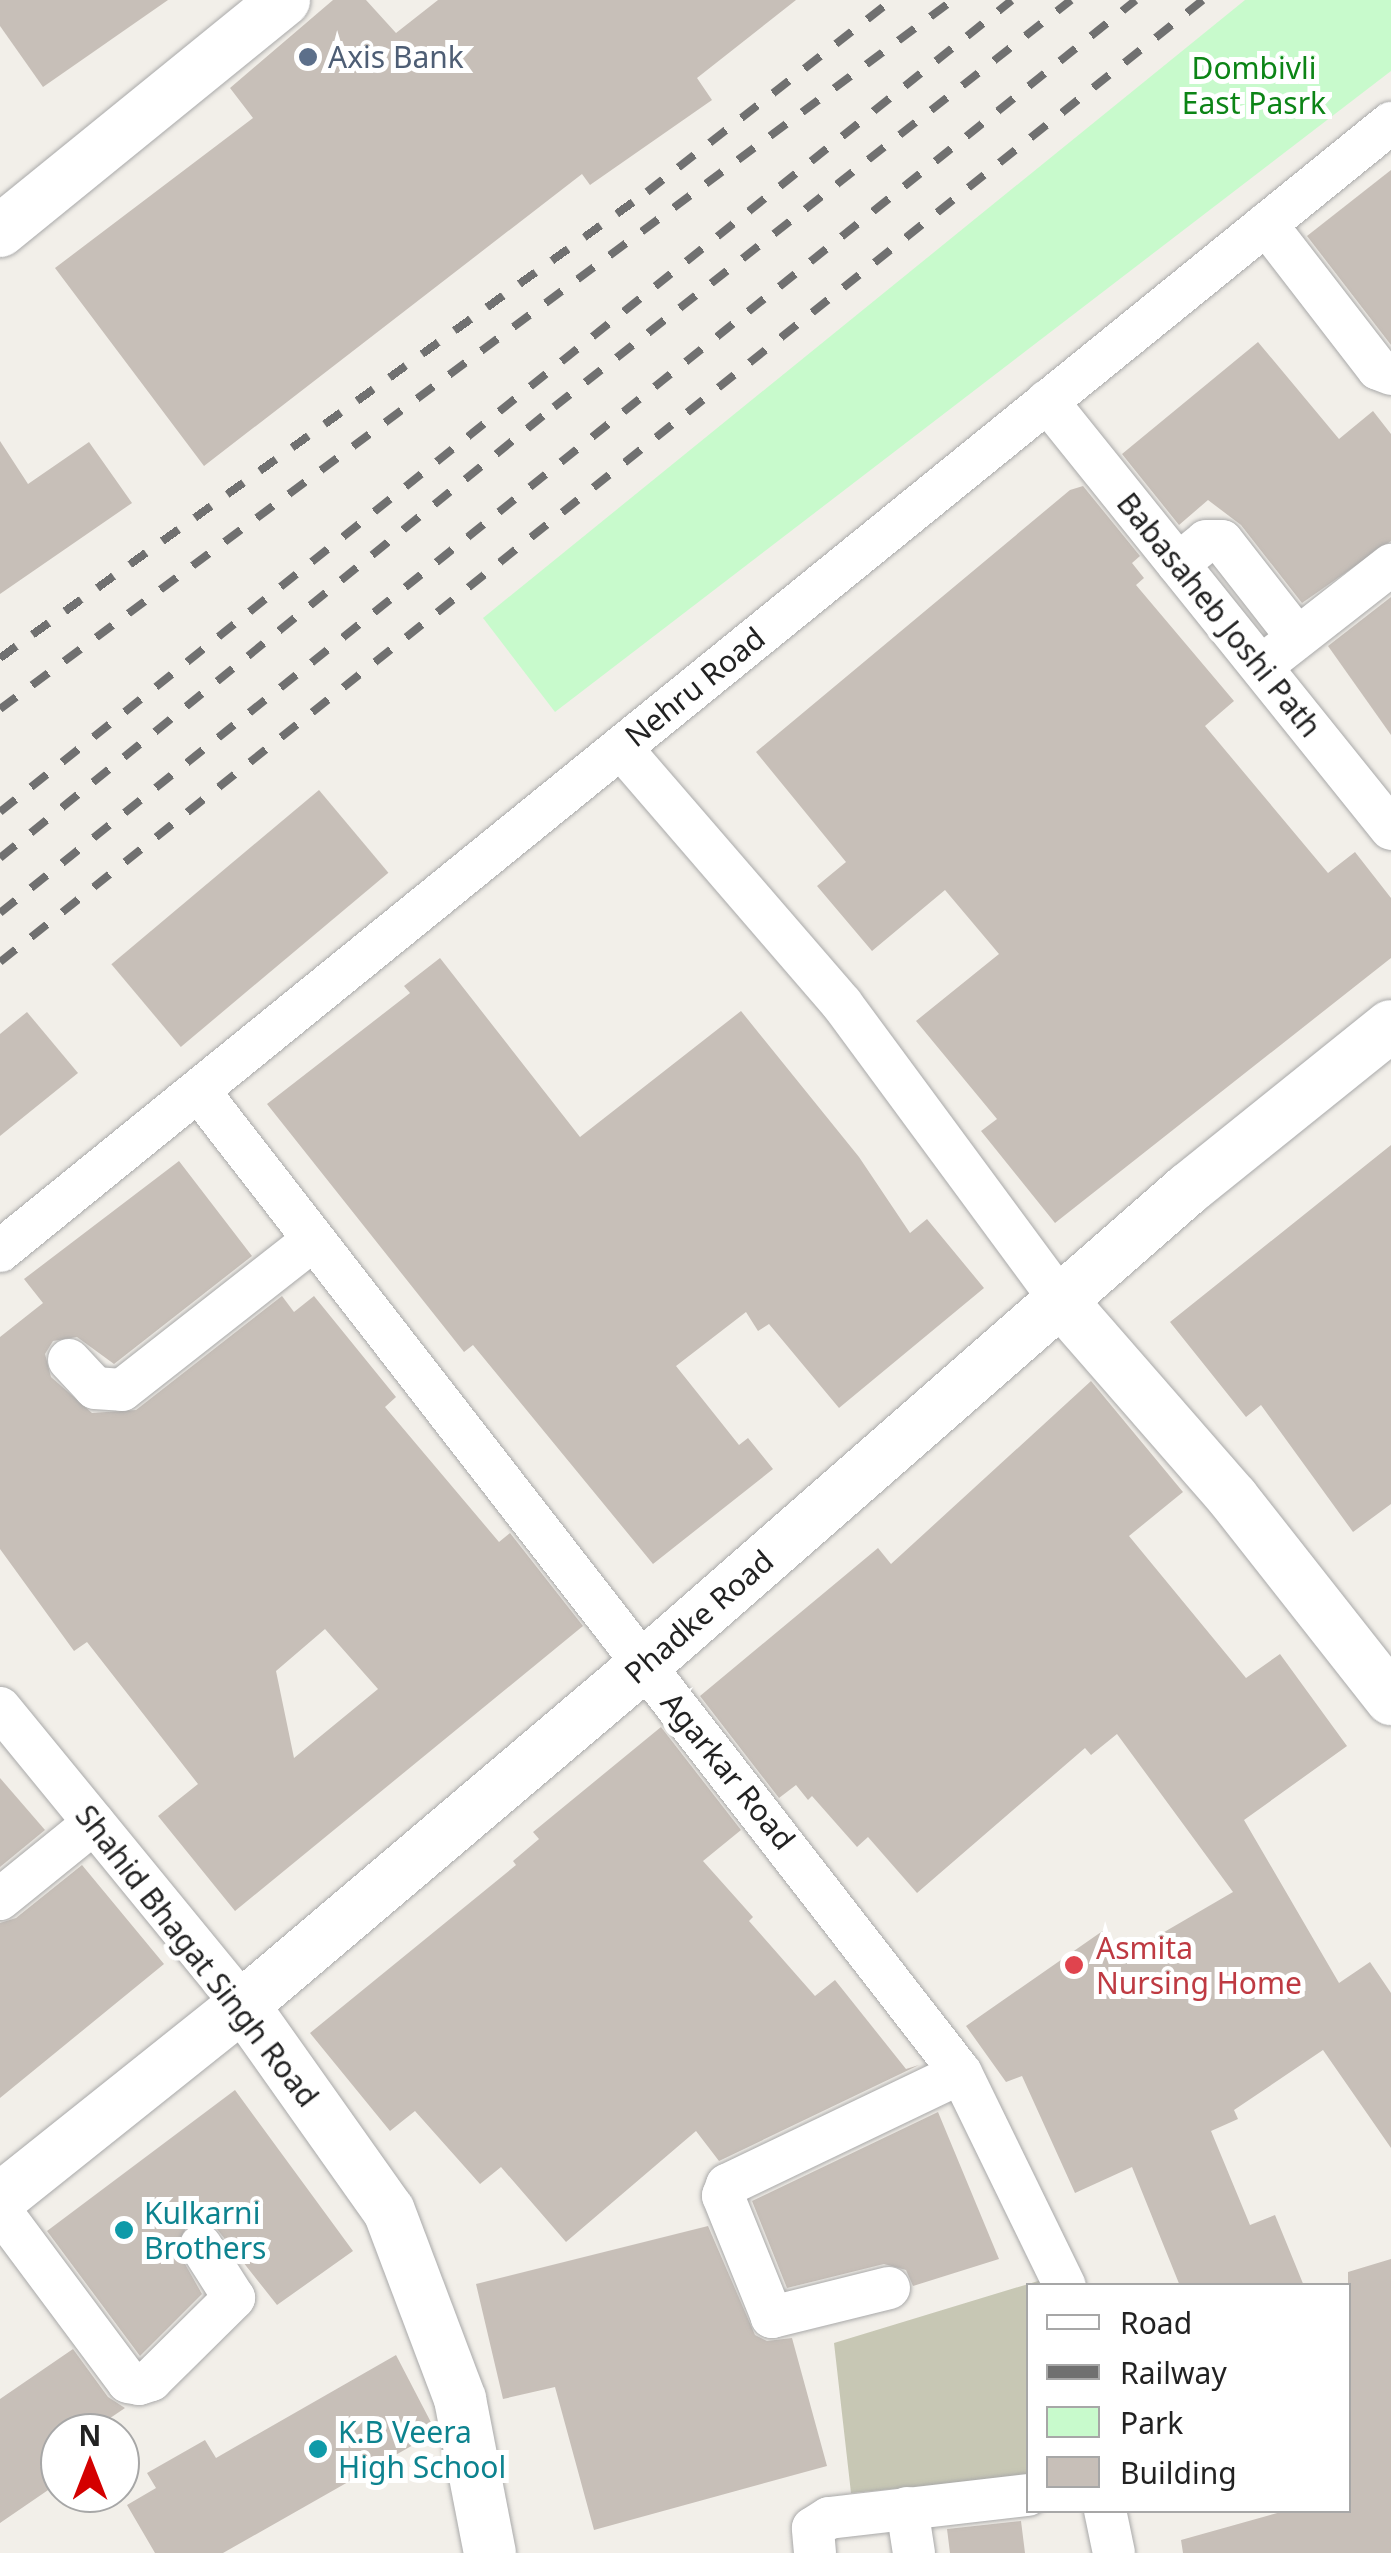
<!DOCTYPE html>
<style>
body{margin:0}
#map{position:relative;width:1391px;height:2553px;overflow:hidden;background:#f2efe9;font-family:"Noto Sans",sans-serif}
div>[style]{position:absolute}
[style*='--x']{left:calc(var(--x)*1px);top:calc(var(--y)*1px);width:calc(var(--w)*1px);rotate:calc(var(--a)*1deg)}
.construction>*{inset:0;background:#c7c7b4}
.park>*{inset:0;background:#c8facc}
.building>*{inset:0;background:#c7bfb8;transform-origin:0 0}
.roads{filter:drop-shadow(0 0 2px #a9a9a9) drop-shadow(0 0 2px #a9a9a9)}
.minor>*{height:42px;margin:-21px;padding:0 21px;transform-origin:21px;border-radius:21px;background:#fff}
.tertiary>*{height:52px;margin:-26px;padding:0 26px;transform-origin:26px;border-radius:26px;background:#fff}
.rail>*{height:8px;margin-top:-4px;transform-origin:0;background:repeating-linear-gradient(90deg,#707070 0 20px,transparent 0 40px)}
.dots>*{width:28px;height:28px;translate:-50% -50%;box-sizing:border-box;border:5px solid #fff;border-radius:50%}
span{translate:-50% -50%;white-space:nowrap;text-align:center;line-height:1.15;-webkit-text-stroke:10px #fff;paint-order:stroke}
.service-label{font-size:30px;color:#4e5e75}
.left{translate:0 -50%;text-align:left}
.park-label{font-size:30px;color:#0c8416}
.street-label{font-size:30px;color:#222}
.health-label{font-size:30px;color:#be3a42}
.culture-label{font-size:30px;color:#0d838f}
.legend{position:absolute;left:1026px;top:2283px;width:325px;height:230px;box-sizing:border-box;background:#fff;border:2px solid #a7a7a7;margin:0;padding:12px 18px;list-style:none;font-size:30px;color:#222}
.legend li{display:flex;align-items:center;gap:20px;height:50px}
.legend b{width:50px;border:2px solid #a7a7a7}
.north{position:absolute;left:40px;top:2413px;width:100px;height:100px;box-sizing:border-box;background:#fff;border:2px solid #a7a7a7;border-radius:50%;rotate:0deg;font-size:28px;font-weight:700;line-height:40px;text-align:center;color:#222}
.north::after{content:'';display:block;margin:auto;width:35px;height:45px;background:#d40000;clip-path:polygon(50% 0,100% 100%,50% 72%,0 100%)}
</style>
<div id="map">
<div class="construction">
<i style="clip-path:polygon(1048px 2278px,1050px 2285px,1028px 2286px,1028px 2476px,851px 2493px,834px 2343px)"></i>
</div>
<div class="park">
<i style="clip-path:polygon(1245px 0,1391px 0,1391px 71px,555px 712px,483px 618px)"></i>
</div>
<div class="building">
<i style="clip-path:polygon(0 0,168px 0,43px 87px,0 26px)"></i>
<i style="clip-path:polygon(333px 0,366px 0,396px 33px,438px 0,796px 0,697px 78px,712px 100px,590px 185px,582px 174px,204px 466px,55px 268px,253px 118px,230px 88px)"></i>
<i style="clip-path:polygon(1391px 170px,1391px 345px,1307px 236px)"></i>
<i style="clip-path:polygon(1258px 342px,1339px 439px,1373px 411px,1391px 434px,1391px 541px,1302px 603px,1241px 525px,1208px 500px,1179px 525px,1122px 454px)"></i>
<i style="clip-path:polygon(0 441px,28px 484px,89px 442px,132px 503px,0 594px)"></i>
<i style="clip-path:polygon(1083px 486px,1140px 556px,1132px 563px,1144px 578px,1136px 585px,1234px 701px,1205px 726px,1328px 873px,1355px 852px,1391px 898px,1391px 958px,1055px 1223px,981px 1131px,997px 1119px,916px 1021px,999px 954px,945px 890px,872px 951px,817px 886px,846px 862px,756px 752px,1070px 490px)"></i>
<i style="clip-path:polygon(1391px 597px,1391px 735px,1328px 646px)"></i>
<i style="left:319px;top:790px;width:108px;height:271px;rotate:50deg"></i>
<i style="clip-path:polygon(440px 958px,580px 1137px,741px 1011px,859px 1157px,910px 1233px,927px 1219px,984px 1288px,839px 1408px,769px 1324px,758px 1331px,746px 1312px,676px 1366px,739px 1445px,748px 1438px,773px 1469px,653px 1564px,473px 1345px,464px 1352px,267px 1104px,410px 993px,404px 986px)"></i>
<i style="clip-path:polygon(27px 1012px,78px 1073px,0 1136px,0 1034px)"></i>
<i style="clip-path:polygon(1391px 1145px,1391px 1504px,1353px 1532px,1261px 1405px,1246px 1417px,1170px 1322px)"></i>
<i style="clip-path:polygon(evenodd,179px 1161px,252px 1256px,114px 1364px,77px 1337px,53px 1341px,45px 1354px,51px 1377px,92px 1413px,136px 1410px,282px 1296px,294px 1312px,314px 1296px,396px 1397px,385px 1407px,499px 1542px,510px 1533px,583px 1626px,235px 1911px,158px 1816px,198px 1784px,87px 1642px,74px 1651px,0 1549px,0 1337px,43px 1303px,24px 1279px,179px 1161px,325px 1629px,378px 1689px,294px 1758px,276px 1671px,325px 1629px)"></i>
<i style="clip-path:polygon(1091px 1381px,1183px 1492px,1129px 1536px,1246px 1678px,1280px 1654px,1347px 1746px,1244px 1820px,1339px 1983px,1370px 1962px,1391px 1993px,1391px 2148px,1323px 2050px,1234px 2110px,1238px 2119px,1211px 2131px,1250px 2225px,1275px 2215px,1304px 2286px,1180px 2286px,1132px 2167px,1075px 2193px,1022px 2076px,1006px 2082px,966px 2026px,1104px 1930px,1123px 1956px,1233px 1892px,1117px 1734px,1091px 1755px,1085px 1748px,917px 1893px,868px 1837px,857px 1847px,812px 1796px,808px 1800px,796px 1785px,779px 1798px,700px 1696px,878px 1548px,891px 1564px)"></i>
<i style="clip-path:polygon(661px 1727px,741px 1830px,703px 1861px,753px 1917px,749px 1921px,815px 1996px,835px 1980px,906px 2069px,919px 2065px,719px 2161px,696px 2131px,566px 2242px,501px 2167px,480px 2184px,415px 2111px,390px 2131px,310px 2033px,516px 1865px,513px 1861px,539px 1839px,533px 1832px)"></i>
<i style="clip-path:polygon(0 1778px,45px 1830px,0 1867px)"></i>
<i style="clip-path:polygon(82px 1865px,164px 1964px,0 2098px,0 1923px,16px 1918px)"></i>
<i style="clip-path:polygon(235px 2090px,353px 2251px,277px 2305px,213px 2224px,188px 2224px,176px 2248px,202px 2294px,140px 2356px,47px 2231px)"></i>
<i style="clip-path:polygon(938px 2112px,999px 2259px,913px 2286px,906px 2270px,884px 2264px,787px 2288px,752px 2201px)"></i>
<i style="clip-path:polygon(708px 2226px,755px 2335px,767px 2341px,792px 2338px,827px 2466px,594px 2530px,555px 2387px,503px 2399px,476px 2284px)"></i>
<i style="clip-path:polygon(1391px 2259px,1391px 2553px,1183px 2553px,1181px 2540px,1288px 2510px,1348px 2510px,1348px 2272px)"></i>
<i style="clip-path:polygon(73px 2349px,108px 2397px,125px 2408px,88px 2433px,60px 2433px,60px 2452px,40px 2466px,54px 2486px,0 2523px,0 2399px)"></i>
<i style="clip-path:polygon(396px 2355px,436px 2432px,223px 2553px,155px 2553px,127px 2505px,156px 2488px,147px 2473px,205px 2440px,216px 2458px)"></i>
<i style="clip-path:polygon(1021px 2521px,1025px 2553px,950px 2553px,947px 2529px)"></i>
</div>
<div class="roads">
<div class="minor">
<i style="--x:1266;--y:224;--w:183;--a:52.3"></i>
<i style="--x:1378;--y:369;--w:14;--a:21"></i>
<i style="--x:1047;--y:401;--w:549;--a:51.21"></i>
<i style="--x:1178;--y:564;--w:36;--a:-39"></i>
<i style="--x:1206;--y:541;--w:16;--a:0"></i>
<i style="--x:1222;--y:541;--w:122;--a:52"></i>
<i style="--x:1277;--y:654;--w:145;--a:-38"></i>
<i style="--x:621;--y:748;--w:338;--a:49.2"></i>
<i style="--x:842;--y:1004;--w:370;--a:53.6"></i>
<i style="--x:201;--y:1094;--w:1239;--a:52.18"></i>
<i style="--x:961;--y:2073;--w:237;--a:64"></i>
<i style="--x:0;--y:1251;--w:1791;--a:-39.04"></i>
<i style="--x:69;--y:1360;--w:38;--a:47"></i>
<i style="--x:95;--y:1388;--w:27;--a:4"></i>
<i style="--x:122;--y:1390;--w:241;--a:-38.1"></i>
<i style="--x:0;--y:1708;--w:384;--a:50.7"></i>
<i style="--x:0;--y:1899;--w:121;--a:-39"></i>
<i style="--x:0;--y:2210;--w:214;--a:53.3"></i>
<i style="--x:128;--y:2382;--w:11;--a:10"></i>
<i style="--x:139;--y:2384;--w:13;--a:-18"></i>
<i style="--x:151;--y:2380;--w:117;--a:-44.7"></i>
<i style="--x:234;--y:2298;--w:62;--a:-122.4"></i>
<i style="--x:889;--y:2288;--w:121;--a:166.1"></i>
<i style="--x:772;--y:2317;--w:131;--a:-112"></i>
<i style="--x:723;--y:2196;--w:12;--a:-70"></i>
<i style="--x:727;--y:2185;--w:259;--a:-25.6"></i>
<i style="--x:907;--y:2508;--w:46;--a:81.2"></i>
<i style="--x:1105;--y:2510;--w:44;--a:78.2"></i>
<i style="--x:815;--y:2553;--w:25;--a:-95"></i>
<i style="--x:813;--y:2528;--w:19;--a:-32"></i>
<i style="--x:829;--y:2518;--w:200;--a:-6.6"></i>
</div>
<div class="tertiary">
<i style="--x:0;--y:231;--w:366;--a:-39.1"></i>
<i style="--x:1062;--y:1302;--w:260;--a:48.9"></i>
<i style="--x:1233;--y:1498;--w:256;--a:51.8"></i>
<i style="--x:243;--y:2005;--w:252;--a:54.7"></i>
<i style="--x:389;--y:2211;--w:201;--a:69.3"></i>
<i style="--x:460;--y:2399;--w:157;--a:79"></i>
<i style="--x:0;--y:2199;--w:311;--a:-38.6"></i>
<i style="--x:243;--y:2005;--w:526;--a:-40.29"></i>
<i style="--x:644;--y:1665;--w:723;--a:-41.19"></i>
<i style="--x:1188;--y:1189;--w:260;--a:-38.8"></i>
</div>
</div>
<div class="rail">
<i style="--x:0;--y:658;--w:797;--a:-35.76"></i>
<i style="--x:647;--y:192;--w:311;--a:-38.1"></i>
<i style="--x:0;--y:709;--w:1188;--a:-36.65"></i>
<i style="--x:0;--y:812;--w:1297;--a:-38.74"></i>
<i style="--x:0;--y:858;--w:714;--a:-39.15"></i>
<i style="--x:554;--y:407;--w:658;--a:-38.21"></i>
<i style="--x:0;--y:913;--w:1457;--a:-38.79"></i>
<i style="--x:0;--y:962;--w:1540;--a:-38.65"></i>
</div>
<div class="dots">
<i style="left:308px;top:57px;background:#5c6f8a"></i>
<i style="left:1074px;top:1965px;background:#e0444e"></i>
<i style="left:124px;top:2230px;background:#0f9aa8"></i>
<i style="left:318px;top:2449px;background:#0f9aa8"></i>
</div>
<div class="service-label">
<span class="left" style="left:328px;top:57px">Axis Bank</span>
</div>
<div class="park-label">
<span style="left:1254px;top:85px">Dombivli<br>East Pasrk</span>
</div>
<div class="street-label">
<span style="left:1219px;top:615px;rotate:51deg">Babasaheb Joshi Path</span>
<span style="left:695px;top:687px;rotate:-39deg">Nehru Road</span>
<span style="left:699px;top:1617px;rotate:-41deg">Phadke Road</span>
<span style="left:728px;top:1771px;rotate:51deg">Agarkar Road</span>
<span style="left:197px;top:1956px;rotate:52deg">Shahid Bhagat Singh Road</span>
</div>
<div class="health-label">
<span class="left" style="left:1096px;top:1965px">Asmita<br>Nursing Home</span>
</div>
<div class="culture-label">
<span class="left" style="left:144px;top:2230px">Kulkarni<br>Brothers</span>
<span class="left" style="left:338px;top:2449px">K.B Veera<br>High School</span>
</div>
<ul class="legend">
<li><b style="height:12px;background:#fff"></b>Road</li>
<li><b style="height:12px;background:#707070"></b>Railway</li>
<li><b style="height:28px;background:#c8facc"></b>Park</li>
<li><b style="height:28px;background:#c7bfb8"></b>Building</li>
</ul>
<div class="north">N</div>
</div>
